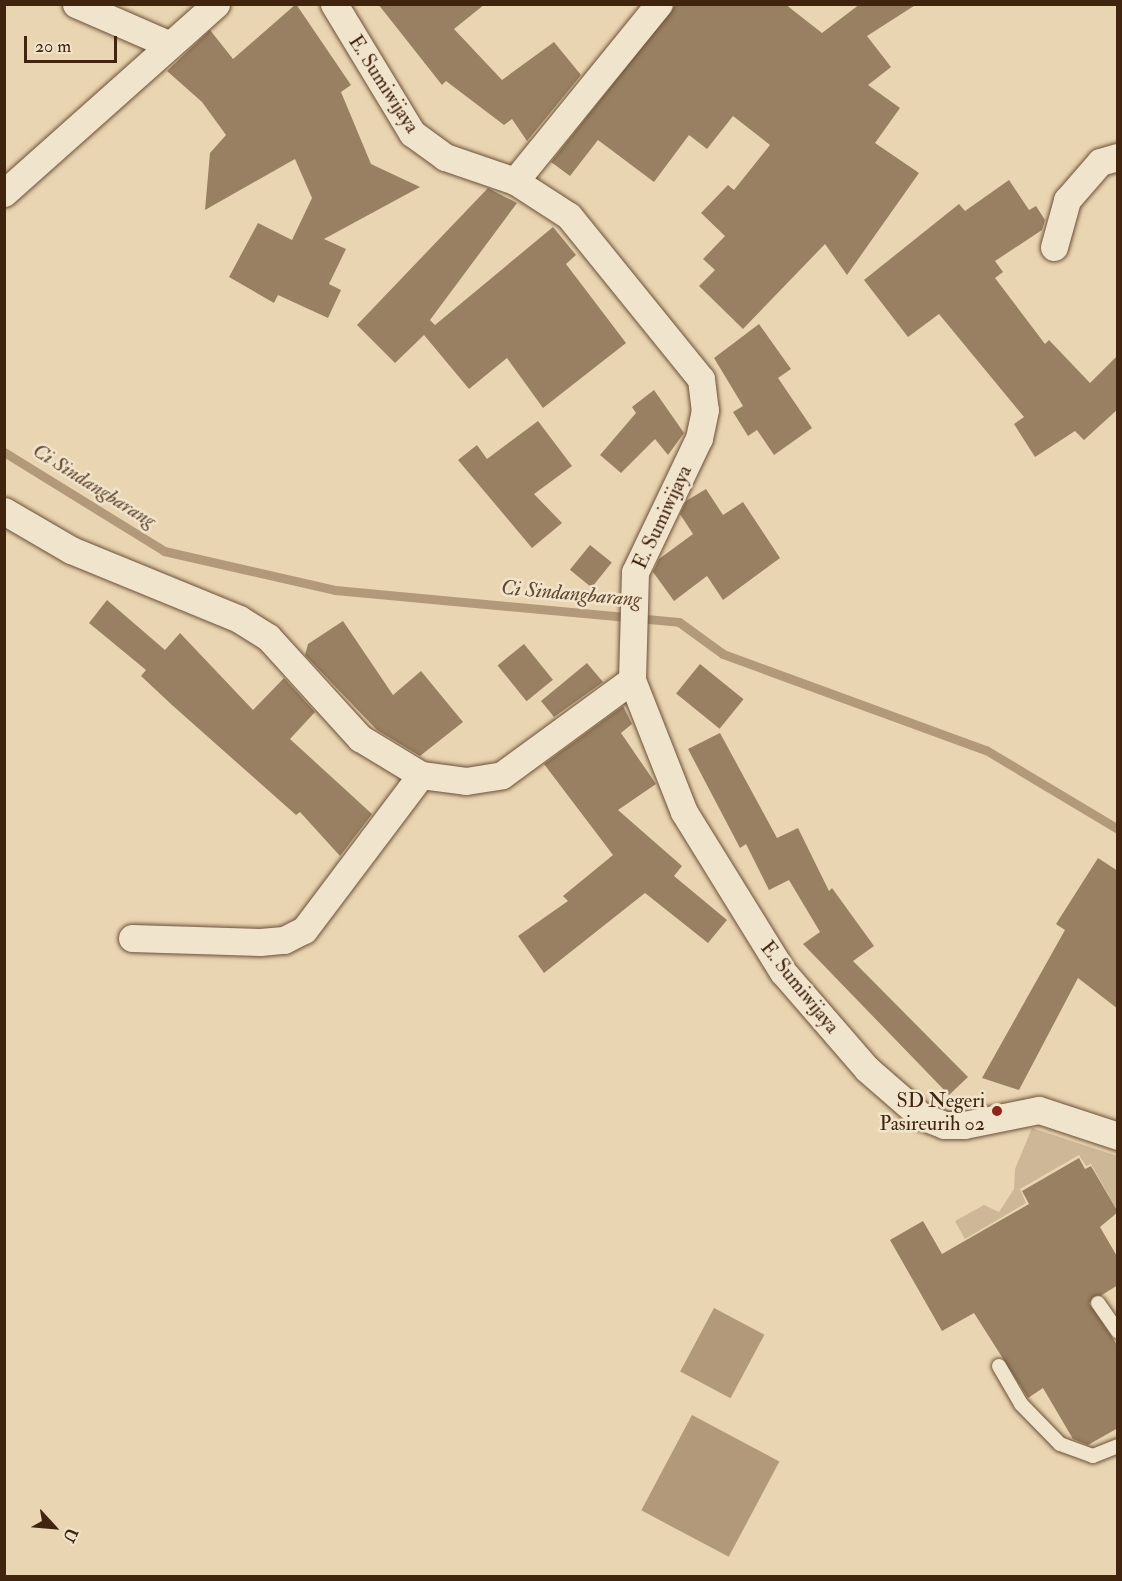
<!DOCTYPE html>
<style>
body{margin:0}
#map{position:relative;width:1122px;height:1581px;overflow:hidden;background:#ead5b2;font-family:"IM FELL Double Pica",serif}
div>[style]{position:absolute}
[style*='--x']{left:calc(var(--x)*1px);top:calc(var(--y)*1px);width:calc(var(--w)*1px);rotate:calc(var(--a)*1deg)}
.green>*{inset:0;background:#cdb796}
.water>*{inset:0;background:#b1997a;transform-origin:0 0}
.stream>*{height:9px;margin:-4.5px;padding:0 4.5px;transform-origin:4.5px;border-radius:4.5px;background:#b1997a}
.building>*{inset:0;background:#998063;transform-origin:0 0}
.roads{filter:drop-shadow(0 0 2px #6b5037) drop-shadow(0 0 2px #6b5037)}
.service>*{height:14px;margin:-7px;padding:0 7px;transform-origin:7px;border-radius:7px;background:#f1e4cd}
.minor>*{height:27px;margin:-13.5px;padding:0 13.5px;transform-origin:13.5px;border-radius:13.5px;background:#f1e4cd}
.dots>*{width:16px;height:16px;translate:-50% -50%;box-sizing:border-box;border:3px solid #f1e4cd;border-radius:50%}
span{translate:-50% -50%;white-space:nowrap;text-align:center;line-height:1.15;-webkit-text-stroke:5px #f1e4cd;paint-order:stroke}
.street-label{font-size:20px;color:#41240e}
.poi-label{font-size:20px;color:#41240e}
.right{translate:-100% -50%;text-align:right}
.water-label{font-size:21px;color:#63472e;font-style:italic}
.frame{position:absolute;inset:0;border:6px solid #41240e;pointer-events:none}
.north{position:absolute;left:24px;top:1497px;width:60px;height:60px;-webkit-text-stroke:4px #f1e4cd;paint-order:stroke;rotate:116deg;font-size:16px;font-weight:700;line-height:24px;text-align:center;color:#41240e}
.north::after{content:'';display:block;margin:auto;width:21px;height:27px;background:#41240e;clip-path:polygon(50% 0,100% 100%,50% 72%,0 100%)}
.scale{position:absolute;left:24px;top:36px;width:93px;height:27px;box-sizing:border-box;border:3px solid #41240e;border-top:0;padding-left:8px;font-size:18px;line-height:21px;white-space:nowrap;color:#41240e;-webkit-text-stroke:4px #f1e4cd;paint-order:stroke}
</style>
<div id="map">
<div class="green">
<i style="clip-path:polygon(1032px 1128px,1117px 1156px,1117px 1210px,1091px 1164px,1086px 1166px,1079px 1155px,1020px 1189px,1026px 1203px,965px 1239px,955px 1221px,984px 1205px,999px 1212px,1014px 1189px,1015px 1169px)"></i>
</div>
<div class="water">
<i style="left:714px;top:1308px;width:57px;height:72px;rotate:28deg"></i>
<i style="left:692px;top:1415px;width:99px;height:108px;rotate:28deg"></i>
</div>
<div class="stream">
<i style="--x:4;--y:452;--w:188;--a:31.7"></i>
<i style="--x:164;--y:551;--w:175;--a:12.8"></i>
<i style="--x:335;--y:590;--w:345;--a:5.3"></i>
<i style="--x:679;--y:622;--w:54;--a:36"></i>
<i style="--x:723;--y:654;--w:280;--a:20.1"></i>
<i style="--x:986;--y:750;--w:154;--a:30.9"></i>
</div>
<div class="building">
<i style="clip-path:polygon(296px 4px,351px 85px,341px 92px,371px 164px,420px 187px,324px 239px,346px 249px,329px 284px,341px 290px,328px 318px,278px 295px,274px 303px,229px 277px,258px 223px,292px 240px,312px 198px,295px 159px,205px 210px,210px 153px,226px 135px,202px 102px,167px 71px,210px 30px,233px 59px)"></i>
<i style="clip-path:polygon(378px 4px,485px 4px,454px 29px,502px 80px,554px 42px,581px 75px,527px 141px,512px 119px,504px 125px,446px 81px,442px 85px)"></i>
<i style="clip-path:polygon(676px 4px,785px 4px,822px 33px,860px 4px,917px 4px,867px 36px,891px 67px,868px 85px,900px 108px,875px 143px,919px 173px,847px 275px,825px 244px,743px 329px,699px 286px,715px 270px,703px 259px,725px 236px,701px 213px,728px 185px,734px 190px,770px 145px,733px 116px,707px 149px,689px 135px,654px 182px,598px 140px,570px 176px,551px 162px)"></i>
<i style="clip-path:polygon(1009px 180px,1029px 210px,1036px 206px,1045px 220px,1042px 230px,995px 261px,1003px 272px,995px 278px,1045px 344px,1049px 340px,1090px 383px,1118px 355px,1118px 409px,1084px 440px,1075px 431px,1035px 457px,1014px 424px,1024px 417px,939px 314px,908px 337px,864px 280px,959px 204px,965px 211px)"></i>
<i style="clip-path:polygon(488px 188px,517px 203px,430px 320px,435px 325px,553px 227px,576px 255px,566px 264px,626px 343px,543px 408px,507px 358px,469px 389px,424px 335px,395px 363px,357px 325px)"></i>
<i style="clip-path:polygon(759px 324px,791px 369px,778px 378px,812px 428px,774px 455px,757px 430px,748px 436px,733px 412px,743px 406px,714px 358px)"></i>
<i style="clip-path:polygon(654px 390px,684px 433px,668px 455px,655px 439px,621px 473px,600px 455px,636px 413px,632px 407px)"></i>
<i style="clip-path:polygon(538px 421px,572px 466px,534px 494px,562px 523px,532px 548px,458px 460px,477px 445px,487px 459px)"></i>
<i style="clip-path:polygon(706px 489px,723px 515px,743px 502px,780px 558px,723px 600px,707px 576px,674px 601px,653px 572px,659px 559px,693px 534px,680px 514px,686px 501px)"></i>
<i style="left:590px;top:545px;width:28px;height:32px;rotate:39deg"></i>
<i style="clip-path:polygon(107px 600px,165px 650px,180px 633px,253px 710px,284px 678px,315px 712px,290px 739px,372px 814px,340px 856px,300px 812px,296px 815px,172px 705px,141px 676px,146px 670px,89px 623px)"></i>
<i style="clip-path:polygon(343px 621px,393px 695px,421px 671px,463px 722px,420px 756px,377px 730px,305px 655px,308px 644px)"></i>
<i style="left:524px;top:644px;width:46px;height:34px;rotate:51deg"></i>
<i style="clip-path:polygon(587px 663px,603px 682px,554px 717px,541px 701px)"></i>
<i style="left:700px;top:664px;width:56px;height:38px;rotate:39deg"></i>
<i style="clip-path:polygon(623px 706px,632px 724px,621px 733px,656px 784px,618px 810px,682px 866px,674px 876px,727px 920px,708px 943px,645px 893px,544px 973px,518px 936px,568px 901px,563px 896px,613px 855px,544px 764px)"></i>
<i style="clip-path:polygon(720px 733px,777px 838px,798px 828px,829px 891px,832px 888px,874px 946px,853px 961px,968px 1077px,949px 1095px,803px 944px,820px 932px,789px 880px,769px 890px,746px 844px,740px 848px,688px 749px)"></i>
<i style="clip-path:polygon(1098px 858px,1118px 871px,1118px 1009px,1078px 978px,1019px 1090px,982px 1078px,1065px 930px,1056px 924px)"></i>
<i style="clip-path:polygon(1079px 1158px,1085px 1169px,1091px 1166px,1118px 1212px,1100px 1227px,1118px 1258px,1118px 1285px,1089px 1303px,1118px 1346px,1118px 1428px,1088px 1445px,1073px 1439px,1043px 1388px,1028px 1398px,974px 1313px,942px 1331px,890px 1240px,923px 1221px,942px 1254px,1029px 1204px,1022px 1191px)"></i>
</div>
<div class="roads">
<div class="service">
<i style="--x:1098;--y:1303;--w:35;--a:55"></i>
<i style="--x:999;--y:1366;--w:44;--a:59.9"></i>
<i style="--x:1021;--y:1404;--w:56;--a:45.7"></i>
<i style="--x:1060;--y:1444;--w:35;--a:20"></i>
<i style="--x:1093;--y:1456;--w:27;--a:-22"></i>
</div>
<div class="minor">
<i style="--x:76;--y:4;--w:100;--a:23.5"></i>
<i style="--x:334;--y:4;--w:151;--a:58.8"></i>
<i style="--x:412;--y:133;--w:41;--a:36"></i>
<i style="--x:445;--y:157;--w:74;--a:18.9"></i>
<i style="--x:515;--y:181;--w:64;--a:32.9"></i>
<i style="--x:569;--y:216;--w:210;--a:51"></i>
<i style="--x:701;--y:379;--w:31;--a:83"></i>
<i style="--x:705;--y:410;--w:29;--a:102"></i>
<i style="--x:699;--y:438;--w:148;--a:115.5"></i>
<i style="--x:635;--y:572;--w:108;--a:91.6"></i>
<i style="--x:632;--y:680;--w:142;--a:68.5"></i>
<i style="--x:684;--y:812;--w:188;--a:58.3"></i>
<i style="--x:783;--y:972;--w:128;--a:49.1"></i>
<i style="--x:867;--y:1069;--w:72;--a:41"></i>
<i style="--x:921;--y:1116;--w:25;--a:21"></i>
<i style="--x:944;--y:1125;--w:20;--a:0"></i>
<i style="--x:964;--y:1125;--w:76;--a:-11.3"></i>
<i style="--x:1039;--y:1110;--w:83;--a:18.2"></i>
<i style="--x:515;--y:181;--w:228;--a:-50.9"></i>
<i style="--x:4;--y:193;--w:284;--a:-41.7"></i>
<i style="--x:1054;--y:247;--w:49;--a:-74.5"></i>
<i style="--x:1067;--y:200;--w:50;--a:-49"></i>
<i style="--x:1100;--y:162;--w:19;--a:-16"></i>
<i style="--x:4;--y:511;--w:78;--a:30.2"></i>
<i style="--x:71;--y:550;--w:182;--a:22.3"></i>
<i style="--x:239;--y:619;--w:34;--a:32"></i>
<i style="--x:268;--y:637;--w:137;--a:47.7"></i>
<i style="--x:360;--y:738;--w:71;--a:31.2"></i>
<i style="--x:421;--y:775;--w:45;--a:7.6"></i>
<i style="--x:466;--y:781;--w:36;--a:-9"></i>
<i style="--x:502;--y:775;--w:161;--a:-36.2"></i>
<i style="--x:132;--y:938;--w:128;--a:1.8"></i>
<i style="--x:260;--y:942;--w:24;--a:-5"></i>
<i style="--x:284;--y:940;--w:22;--a:-27"></i>
<i style="--x:304;--y:930;--w:194;--a:-53"></i>
</div>
</div>
<div class="dots">
<i style="left:997px;top:1111px;background:#8f2418"></i>
</div>
<div class="street-label">
<span style="left:384px;top:84px;rotate:57deg">E. Sumiwijaya</span>
<span style="left:662px;top:517px;rotate:-65deg">E. Sumiwijaya</span>
<span style="left:800px;top:987px;rotate:51deg">E. Sumiwijaya</span>
</div>
<div class="poi-label">
<span class="right" style="left:985px;top:1112px">SD Negeri<br>Pasireurih 02</span>
</div>
<div class="water-label">
<span style="left:94px;top:486px;rotate:32deg">Ci Sindangbarang</span>
<span style="left:571px;top:594px;rotate:5deg">Ci Sindangbarang</span>
</div>
<div class="frame"></div>
<div class="north">U</div>
<div class="scale">20 m</div>
</div>
